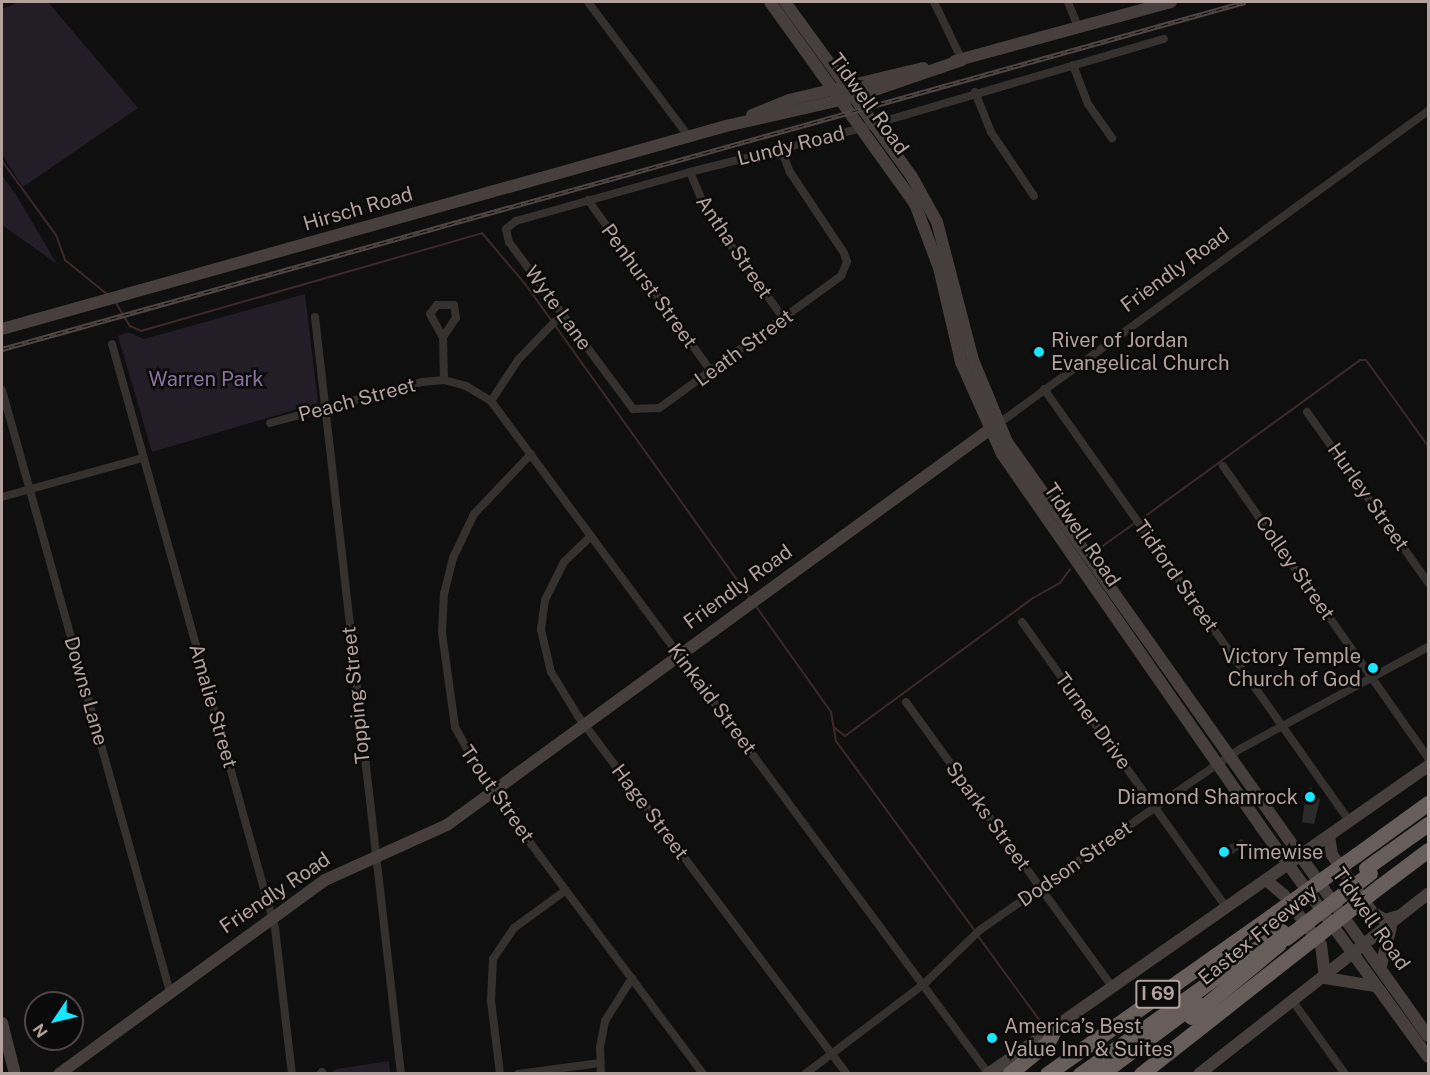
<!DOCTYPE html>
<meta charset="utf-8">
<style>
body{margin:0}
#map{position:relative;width:1430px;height:1075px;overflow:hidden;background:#100f0f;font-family:"Public Sans",sans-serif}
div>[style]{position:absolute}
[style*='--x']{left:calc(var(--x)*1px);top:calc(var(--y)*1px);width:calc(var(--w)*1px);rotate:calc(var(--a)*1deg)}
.green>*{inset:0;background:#221d26}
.stream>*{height:2px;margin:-1px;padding:0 1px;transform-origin:1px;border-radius:1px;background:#3c292b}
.building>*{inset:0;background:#2d2b29}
.street>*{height:8px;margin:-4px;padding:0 4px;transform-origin:4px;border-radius:4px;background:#35312f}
.secondary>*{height:12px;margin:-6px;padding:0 6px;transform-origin:6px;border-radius:6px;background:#463f3d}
.highway>*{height:15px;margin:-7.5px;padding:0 7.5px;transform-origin:7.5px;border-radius:7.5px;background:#675d5b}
.rail>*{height:4.5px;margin-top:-2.25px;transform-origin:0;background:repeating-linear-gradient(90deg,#0b0a0a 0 7px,#4d4644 0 14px);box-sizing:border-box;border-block:2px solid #4d4644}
.highway-bridge>*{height:15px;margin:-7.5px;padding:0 7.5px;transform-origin:7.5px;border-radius:7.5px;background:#675d5b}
.dots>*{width:16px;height:16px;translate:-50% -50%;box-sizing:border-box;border:3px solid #0b0a0a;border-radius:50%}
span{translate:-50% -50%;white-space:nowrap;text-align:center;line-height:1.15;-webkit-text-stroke:5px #0b0a0a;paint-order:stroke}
.shield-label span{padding:2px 4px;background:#0b0a0a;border:2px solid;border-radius:4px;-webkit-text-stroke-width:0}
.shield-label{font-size:18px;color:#b3a19e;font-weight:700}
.street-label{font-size:20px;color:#b3a19e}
.poi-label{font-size:20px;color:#b3a19e}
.left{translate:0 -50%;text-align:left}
.right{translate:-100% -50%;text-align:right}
.park-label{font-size:20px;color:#8a73a0}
.frame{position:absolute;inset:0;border:3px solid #b3a19e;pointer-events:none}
.north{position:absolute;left:24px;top:991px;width:60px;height:60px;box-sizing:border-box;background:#0b0a0a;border:2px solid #4e4645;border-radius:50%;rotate:235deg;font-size:16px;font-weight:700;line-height:24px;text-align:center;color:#b3a19e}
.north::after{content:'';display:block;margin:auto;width:21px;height:27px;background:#18e5ff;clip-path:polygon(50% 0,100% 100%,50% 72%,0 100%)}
</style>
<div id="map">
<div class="green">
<i style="clip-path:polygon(19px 2px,48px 2px,138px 108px,23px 187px,2px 155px,2px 9px)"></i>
<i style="clip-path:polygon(2px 175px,18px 198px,57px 264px,2px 225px)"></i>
<i style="clip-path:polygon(305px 294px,318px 403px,152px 452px,118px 336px,128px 332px,144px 339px)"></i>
<i style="clip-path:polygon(389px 1061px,390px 1073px,330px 1073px,336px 1069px)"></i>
</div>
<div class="stream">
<i style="--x:2;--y:161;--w:92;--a:53.9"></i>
<i style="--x:56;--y:235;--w:27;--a:70"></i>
<i style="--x:65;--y:260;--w:55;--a:39.1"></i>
<i style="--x:116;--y:303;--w:27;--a:59"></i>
<i style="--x:130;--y:326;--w:12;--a:24"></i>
<i style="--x:141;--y:331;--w:355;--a:-16"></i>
<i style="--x:482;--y:233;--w:68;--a:49.8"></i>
<i style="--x:526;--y:285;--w:385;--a:54.4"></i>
<i style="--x:1140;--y:520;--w:272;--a:-36"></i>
<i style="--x:1360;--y:360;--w:6;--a:0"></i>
<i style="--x:1366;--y:360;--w:106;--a:54.2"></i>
<i style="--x:1097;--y:550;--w:47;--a:-35.4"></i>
<i style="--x:755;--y:605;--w:131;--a:54.6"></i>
<i style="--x:831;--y:712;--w:29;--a:80"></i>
<i style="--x:836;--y:741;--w:235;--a:53.8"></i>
<i style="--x:835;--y:728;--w:13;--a:39"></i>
<i style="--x:845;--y:736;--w:233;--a:-36.3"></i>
<i style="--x:1033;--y:598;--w:31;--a:-29"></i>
<i style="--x:1060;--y:583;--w:17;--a:-54"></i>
<i style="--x:978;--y:936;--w:105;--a:53.9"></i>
</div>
<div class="building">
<i style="clip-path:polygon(1311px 787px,1320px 800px,1314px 824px,1302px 822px,1305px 801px,1301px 794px)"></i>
<i style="clip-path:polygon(1242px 839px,1246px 845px,1228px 857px,1222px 859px,1216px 851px)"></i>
</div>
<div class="street">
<i style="--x:588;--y:2;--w:169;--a:53.2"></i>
<i style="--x:934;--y:2;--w:64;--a:64.2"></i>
<i style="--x:1068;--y:2;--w:27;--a:68"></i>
<i style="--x:1073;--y:65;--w:42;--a:69"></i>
<i style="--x:1088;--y:104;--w:42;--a:54.8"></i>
<i style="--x:975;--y:92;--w:43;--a:68.2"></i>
<i style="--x:991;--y:132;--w:77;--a:56.1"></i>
<i style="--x:781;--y:149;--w:25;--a:69"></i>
<i style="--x:790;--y:172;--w:97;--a:56.3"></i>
<i style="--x:844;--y:253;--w:9;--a:72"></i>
<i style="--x:847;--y:262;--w:15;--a:113"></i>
<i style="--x:841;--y:276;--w:225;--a:144"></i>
<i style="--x:659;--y:408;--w:26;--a:178"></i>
<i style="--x:633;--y:409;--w:208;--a:-126.6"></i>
<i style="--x:509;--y:242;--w:13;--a:-103"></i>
<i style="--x:506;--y:229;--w:13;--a:-39"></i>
<i style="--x:516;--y:221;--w:181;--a:-15.7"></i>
<i style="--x:690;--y:172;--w:94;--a:-14.2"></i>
<i style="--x:781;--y:149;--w:75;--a:-14.6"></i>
<i style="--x:854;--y:130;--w:323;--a:-16.4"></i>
<i style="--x:690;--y:172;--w:43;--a:67"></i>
<i style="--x:707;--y:212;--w:132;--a:54.3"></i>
<i style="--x:588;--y:200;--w:211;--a:54.3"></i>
<i style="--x:315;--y:317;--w:762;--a:83.52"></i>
<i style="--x:443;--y:337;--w:23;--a:-56"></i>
<i style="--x:456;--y:318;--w:13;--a:-99"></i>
<i style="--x:454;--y:305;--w:17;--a:180"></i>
<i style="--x:437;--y:305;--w:11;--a:128"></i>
<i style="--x:430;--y:314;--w:26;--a:61"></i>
<i style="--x:443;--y:337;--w:43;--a:88.7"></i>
<i style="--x:112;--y:344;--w:606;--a:74.41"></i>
<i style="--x:275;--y:928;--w:147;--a:83.4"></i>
<i style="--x:1044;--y:389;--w:530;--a:54.75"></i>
<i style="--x:2;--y:390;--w:625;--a:74.41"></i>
<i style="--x:491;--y:401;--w:49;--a:-56.6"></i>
<i style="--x:518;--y:360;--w:65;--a:-46.2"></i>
<i style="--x:1307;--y:412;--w:209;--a:54.6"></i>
<i style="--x:270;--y:423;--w:157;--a:-15.1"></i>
<i style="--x:422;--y:382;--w:22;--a:-5"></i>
<i style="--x:444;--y:380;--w:23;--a:15"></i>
<i style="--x:466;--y:386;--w:29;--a:31"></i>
<i style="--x:491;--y:401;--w:836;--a:53.51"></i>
<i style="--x:998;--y:424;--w:532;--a:-36.05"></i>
<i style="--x:531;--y:454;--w:83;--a:133.5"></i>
<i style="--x:474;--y:514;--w:49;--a:115.5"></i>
<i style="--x:453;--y:558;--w:36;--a:104"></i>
<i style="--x:444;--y:593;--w:40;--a:92.9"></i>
<i style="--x:442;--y:633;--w:95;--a:82.1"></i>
<i style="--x:455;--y:727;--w:66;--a:61.1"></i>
<i style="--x:487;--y:785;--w:361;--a:53.2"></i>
<i style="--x:1223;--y:466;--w:357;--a:54.9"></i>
<i style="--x:2;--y:497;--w:146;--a:-15.5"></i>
<i style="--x:591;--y:536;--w:37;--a:136"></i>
<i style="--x:564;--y:562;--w:42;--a:116.6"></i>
<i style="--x:545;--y:600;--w:30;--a:98"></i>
<i style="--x:541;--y:630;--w:43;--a:76.6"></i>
<i style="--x:551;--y:672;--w:52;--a:58.5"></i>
<i style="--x:578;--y:716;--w:448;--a:53.1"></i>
<i style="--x:1022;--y:622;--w:352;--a:54.4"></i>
<i style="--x:906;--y:702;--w:352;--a:54.1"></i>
<i style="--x:1294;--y:1003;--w:87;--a:54.3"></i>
<i style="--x:320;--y:1074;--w:3;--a:-45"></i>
<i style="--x:500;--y:1074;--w:74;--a:-97"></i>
<i style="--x:491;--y:1001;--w:42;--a:-87.3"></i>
<i style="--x:493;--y:959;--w:37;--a:-56"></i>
<i style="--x:514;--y:928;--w:64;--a:-36.2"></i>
<i style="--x:518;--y:1074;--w:83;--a:-7.6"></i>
<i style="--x:601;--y:1074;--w:27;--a:-92"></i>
<i style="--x:600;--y:1047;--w:26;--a:-79"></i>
<i style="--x:605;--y:1021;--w:51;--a:-57.9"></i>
<i style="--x:805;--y:1074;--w:149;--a:-37.1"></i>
<i style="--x:924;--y:984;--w:78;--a:-44"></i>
<i style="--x:980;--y:930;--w:253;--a:-35"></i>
<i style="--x:1187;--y:785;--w:64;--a:-34.2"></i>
<i style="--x:1240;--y:749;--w:214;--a:-28.5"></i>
</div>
<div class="secondary">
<i style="--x:770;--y:2;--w:249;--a:54.3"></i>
<i style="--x:915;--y:204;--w:68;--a:69.4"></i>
<i style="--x:939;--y:268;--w:97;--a:76.8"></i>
<i style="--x:961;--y:362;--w:101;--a:66"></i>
<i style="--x:1002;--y:454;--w:454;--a:55.2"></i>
<i style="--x:1261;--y:827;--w:284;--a:54"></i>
<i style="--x:785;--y:2;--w:216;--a:54"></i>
<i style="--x:912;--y:177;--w:51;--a:60.9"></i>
<i style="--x:937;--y:222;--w:143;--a:75.4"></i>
<i style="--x:973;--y:360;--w:89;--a:67.5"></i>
<i style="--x:1007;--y:442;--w:728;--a:54.67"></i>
<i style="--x:955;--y:61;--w:224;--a:-15.3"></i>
<i style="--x:752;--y:115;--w:40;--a:-22"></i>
<i style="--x:789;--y:100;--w:138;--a:-13.4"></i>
<i style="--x:2;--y:329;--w:752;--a:-15.66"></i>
<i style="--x:726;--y:126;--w:131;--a:-12.8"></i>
<i style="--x:854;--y:97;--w:114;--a:-18.9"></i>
<i style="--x:1329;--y:836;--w:19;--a:81"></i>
<i style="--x:1332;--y:855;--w:70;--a:54.9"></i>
<i style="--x:1372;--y:912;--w:15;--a:32"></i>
<i style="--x:1385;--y:920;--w:14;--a:-17"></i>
<i style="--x:1266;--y:880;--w:23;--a:40"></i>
<i style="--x:1284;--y:895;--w:62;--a:53.5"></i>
<i style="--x:1321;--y:945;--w:33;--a:83"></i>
<i style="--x:1381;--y:966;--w:40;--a:-75.6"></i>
<i style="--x:1325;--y:978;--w:51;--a:9.1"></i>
<i style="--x:2;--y:1023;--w:53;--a:75.7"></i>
<i style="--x:59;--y:1074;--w:329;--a:-36.1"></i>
<i style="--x:325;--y:880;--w:134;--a:-24.3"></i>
<i style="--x:447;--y:825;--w:676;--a:-36.09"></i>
<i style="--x:988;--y:1074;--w:537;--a:-34.99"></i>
<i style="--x:1199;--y:1074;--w:291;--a:-38.2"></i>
</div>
<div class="highway">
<i style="--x:1356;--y:855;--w:89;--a:-35.8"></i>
<i style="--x:1366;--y:868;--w:76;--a:-35.4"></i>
<i style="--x:1380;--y:886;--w:60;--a:-36.9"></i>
<i style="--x:1191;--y:1017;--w:114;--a:-39.7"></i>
<i style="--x:1009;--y:1074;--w:50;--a:-39.4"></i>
<i style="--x:1048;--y:1042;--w:18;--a:-63"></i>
<i style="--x:1047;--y:1074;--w:274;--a:-35.2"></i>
<i style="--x:1080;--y:1074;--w:247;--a:-35.4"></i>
<i style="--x:1101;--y:1074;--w:119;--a:-36.8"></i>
<i style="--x:1141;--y:1074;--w:197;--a:-38.2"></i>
</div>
<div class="rail">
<i style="--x:2;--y:349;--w:1291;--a:-15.6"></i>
</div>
<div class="highway-bridge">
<i style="--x:1271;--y:916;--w:105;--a:-35.7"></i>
<i style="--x:1286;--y:938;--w:106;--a:-37.7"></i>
<i style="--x:1296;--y:952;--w:107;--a:-38.2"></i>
</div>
<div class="dots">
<i style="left:1039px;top:352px;background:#18e5ff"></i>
<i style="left:1373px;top:668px;background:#18e5ff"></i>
<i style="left:1310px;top:797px;background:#18e5ff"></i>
<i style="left:1224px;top:852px;background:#18e5ff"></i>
<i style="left:992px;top:1038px;background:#18e5ff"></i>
</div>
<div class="shield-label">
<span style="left:1158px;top:994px">I 69</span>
</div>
<div class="street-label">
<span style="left:869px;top:104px;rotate:54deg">Tidwell Road</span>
<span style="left:791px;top:146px;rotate:-14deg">Lundy Road</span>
<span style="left:358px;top:209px;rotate:-16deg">Hirsch Road</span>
<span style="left:734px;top:247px;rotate:56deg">Antha Street</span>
<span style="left:1175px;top:270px;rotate:-36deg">Friendly Road</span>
<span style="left:649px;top:286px;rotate:54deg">Penhurst Street</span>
<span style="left:558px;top:308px;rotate:54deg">Wyte Lane</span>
<span style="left:744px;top:348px;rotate:-36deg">Leath Street</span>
<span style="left:357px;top:400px;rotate:-15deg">Peach Street</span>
<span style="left:1368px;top:497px;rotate:55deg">Hurley Street</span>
<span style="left:1082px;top:535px;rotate:56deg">Tidwell Road</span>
<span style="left:1295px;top:568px;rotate:55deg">Colley Street</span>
<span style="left:1176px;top:576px;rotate:55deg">Tidford Street</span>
<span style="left:738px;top:587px;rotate:-36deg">Friendly Road</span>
<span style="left:86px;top:691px;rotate:74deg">Downs Lane</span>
<span style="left:356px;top:695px;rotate:-96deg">Topping Street</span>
<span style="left:712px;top:699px;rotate:53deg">Kinkaid Street</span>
<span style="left:213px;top:706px;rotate:74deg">Amalie Street</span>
<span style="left:1093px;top:721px;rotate:54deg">Turner Drive</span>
<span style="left:497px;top:794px;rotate:55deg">Trout Street</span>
<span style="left:650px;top:812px;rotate:53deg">Hage Street</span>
<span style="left:988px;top:816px;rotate:54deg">Sparks Street</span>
<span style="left:1075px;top:864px;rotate:-35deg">Dodson Street</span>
<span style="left:275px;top:893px;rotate:-34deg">Friendly Road</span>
<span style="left:1371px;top:919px;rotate:55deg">Tidwell Road</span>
<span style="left:1258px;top:935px;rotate:-39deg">Eastex Freeway</span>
</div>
<div class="poi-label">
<span class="left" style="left:1051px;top:352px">River of Jordan<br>Evangelical Church</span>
<span class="right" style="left:1361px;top:668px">Victory Temple<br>Church of God</span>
<span class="right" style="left:1298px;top:797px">Diamond Shamrock</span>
<span class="left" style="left:1236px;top:852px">Timewise</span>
<span class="left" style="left:1004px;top:1038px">America’s Best<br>Value Inn &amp; Suites</span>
</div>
<div class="park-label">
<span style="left:206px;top:379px">Warren Park</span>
</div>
<div class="frame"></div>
<div class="north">N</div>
</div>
